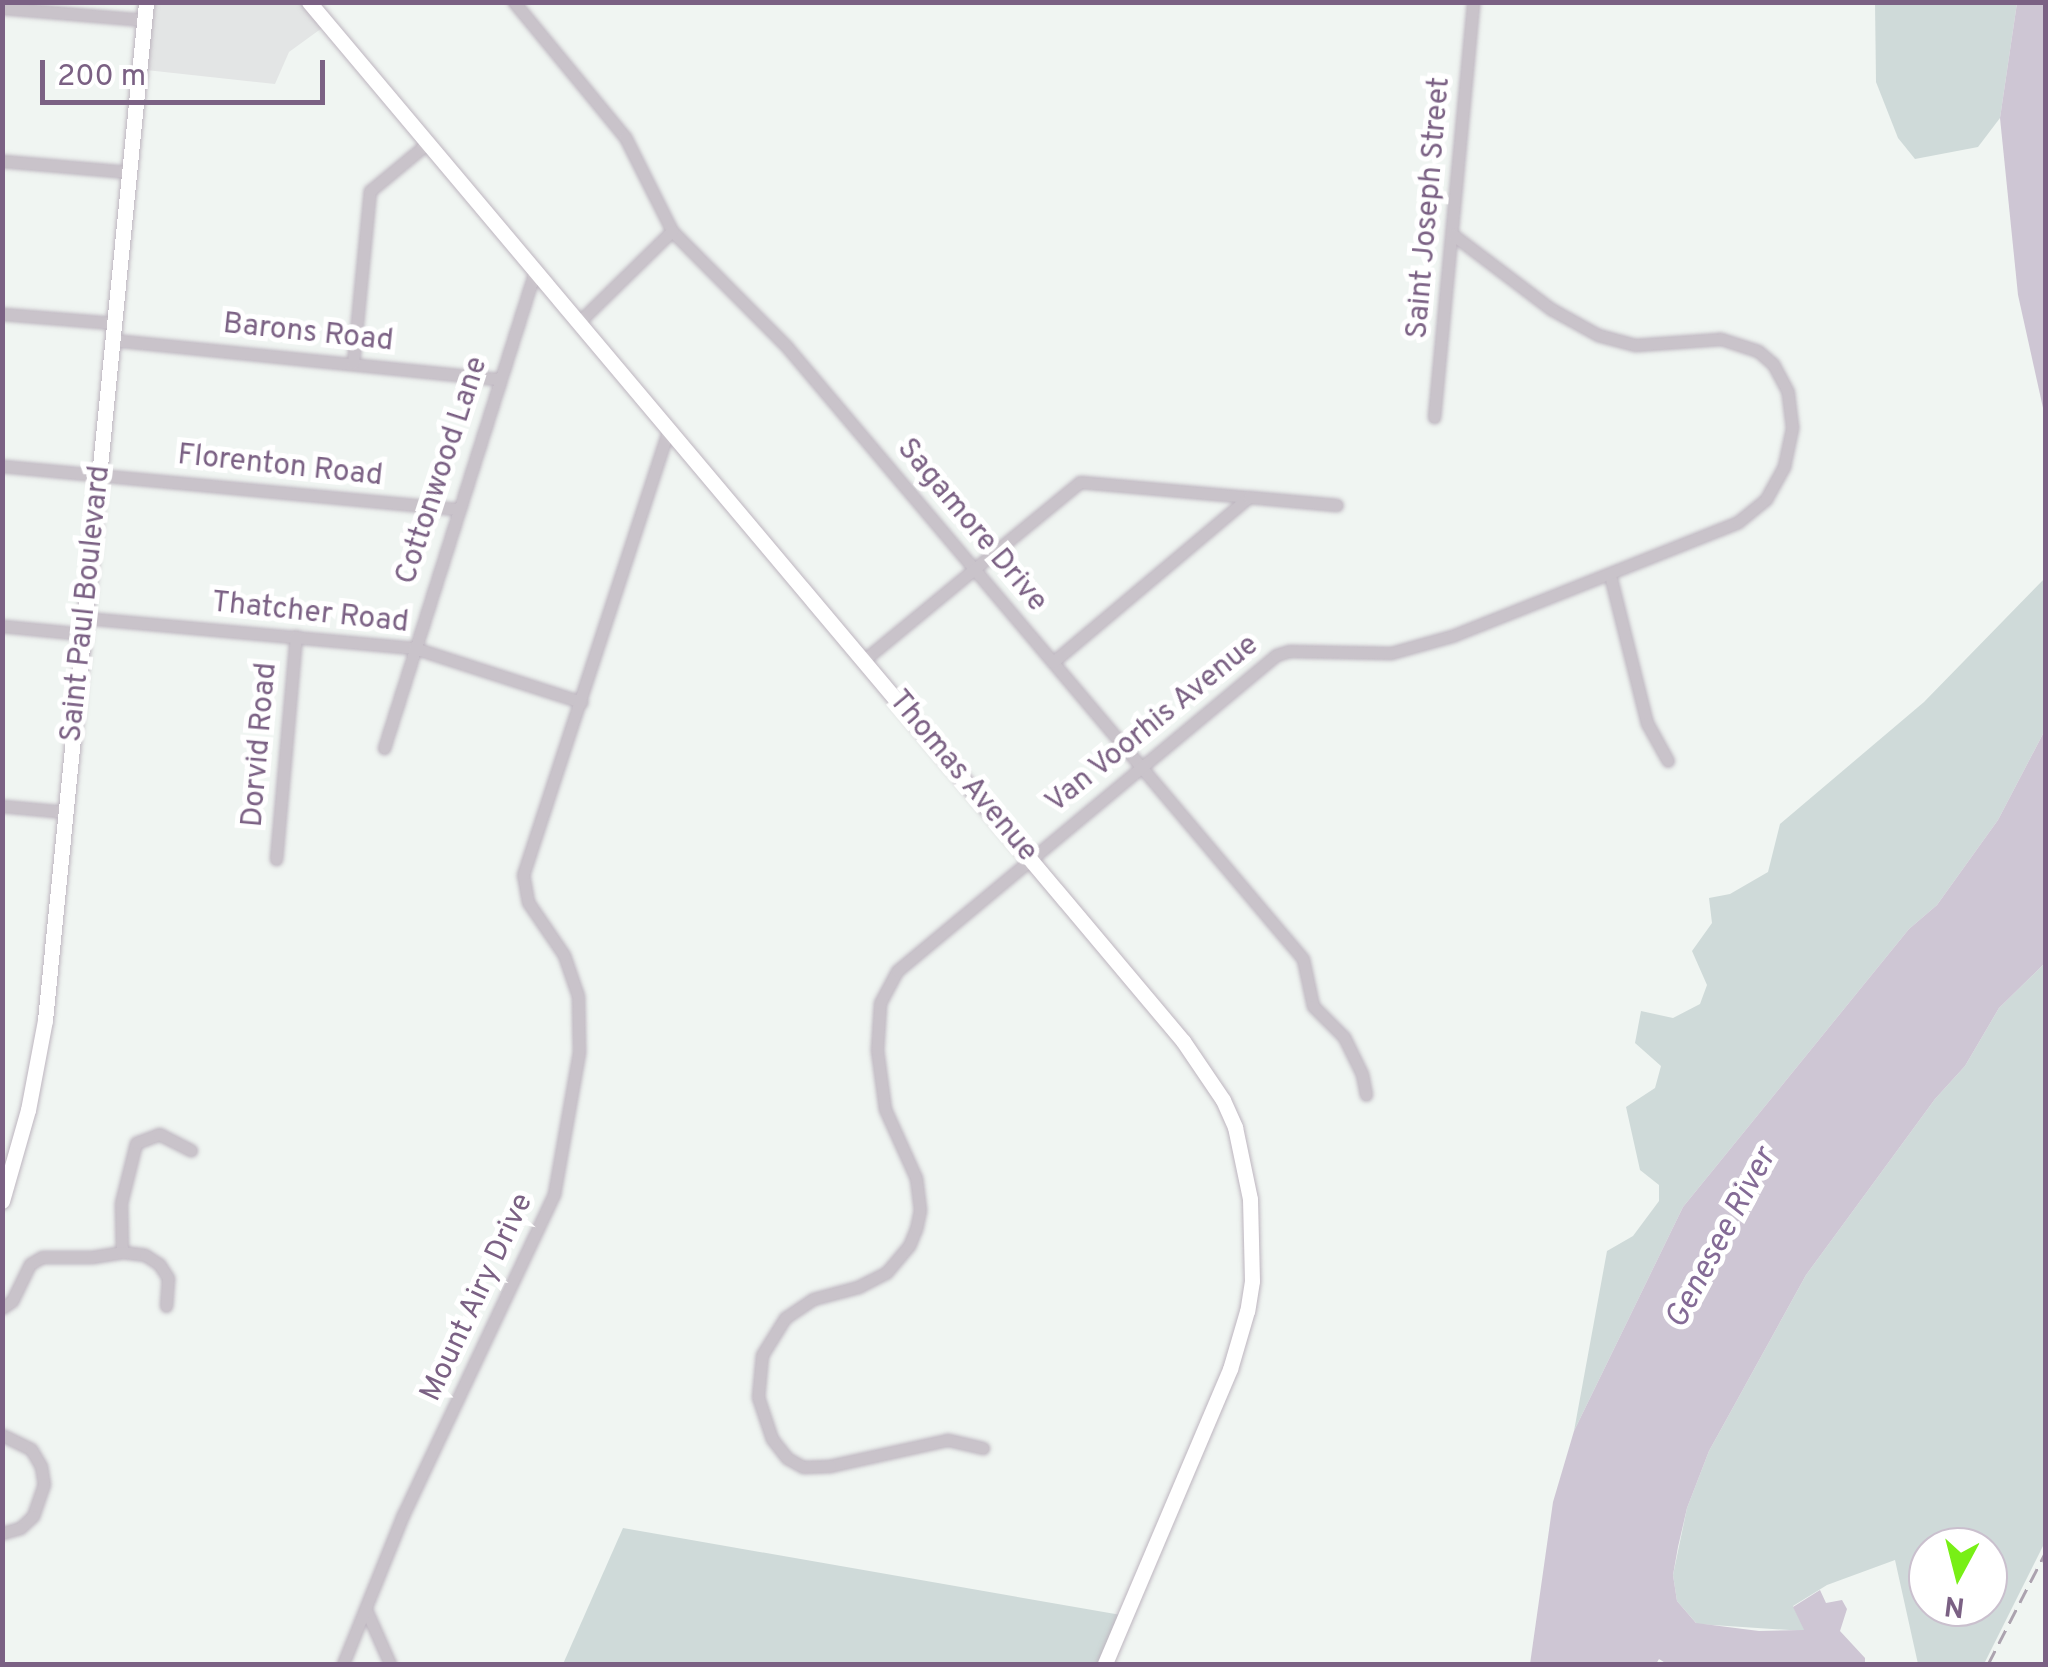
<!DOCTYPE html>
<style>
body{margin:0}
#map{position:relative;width:2048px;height:1667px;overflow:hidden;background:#f0f5f2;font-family:Overpass,sans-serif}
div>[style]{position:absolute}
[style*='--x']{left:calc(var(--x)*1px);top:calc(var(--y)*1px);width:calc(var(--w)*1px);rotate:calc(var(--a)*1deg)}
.built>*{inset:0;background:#e3e5e5}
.green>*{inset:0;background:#cfdad9}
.water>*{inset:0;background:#cec6d4}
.roads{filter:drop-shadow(0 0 2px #bdb5bf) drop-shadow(0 0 2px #bdb5bf)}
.street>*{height:11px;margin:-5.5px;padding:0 5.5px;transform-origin:5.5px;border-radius:5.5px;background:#c9c3ca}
.secondary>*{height:15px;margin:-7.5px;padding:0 7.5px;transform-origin:7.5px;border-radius:7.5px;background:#fff}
.rail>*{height:2.5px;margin-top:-1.25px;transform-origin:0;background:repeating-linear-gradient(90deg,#aca3af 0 15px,transparent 0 23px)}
span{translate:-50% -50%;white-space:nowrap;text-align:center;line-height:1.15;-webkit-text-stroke:10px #fff;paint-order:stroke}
.street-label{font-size:30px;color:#7b6184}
.water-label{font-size:32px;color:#846b96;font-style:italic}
.frame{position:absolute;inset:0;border:5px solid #7b6184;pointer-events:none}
.north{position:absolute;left:1908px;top:1527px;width:100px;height:100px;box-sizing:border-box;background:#fff;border:2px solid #cac0ce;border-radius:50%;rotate:187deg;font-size:28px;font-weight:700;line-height:40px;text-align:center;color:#7b6184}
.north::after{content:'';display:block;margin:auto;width:35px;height:45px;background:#78ef16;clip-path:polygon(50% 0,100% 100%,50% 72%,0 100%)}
.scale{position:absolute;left:40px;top:60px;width:285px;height:45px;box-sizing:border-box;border:5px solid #7b6184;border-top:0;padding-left:12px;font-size:30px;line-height:35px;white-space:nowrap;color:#7b6184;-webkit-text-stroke:8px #fff;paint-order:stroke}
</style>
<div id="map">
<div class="built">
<i style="clip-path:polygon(154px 3px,301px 3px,322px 28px,289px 52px,275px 84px,146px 70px)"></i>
</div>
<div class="green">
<i style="clip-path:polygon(1875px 3px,2017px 3px,2000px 118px,1978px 147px,1915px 159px,1898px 138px,1876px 82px)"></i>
<i style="clip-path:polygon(2045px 578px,2045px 730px,1998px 820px,1937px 905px,1909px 929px,1683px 1207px,1574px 1431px,1607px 1251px,1633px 1236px,1659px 1201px,1659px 1185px,1640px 1170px,1626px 1107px,1655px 1088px,1661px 1066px,1635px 1043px,1641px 1011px,1673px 1018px,1700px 1004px,1707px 985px,1692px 951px,1712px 923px,1709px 898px,1730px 894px,1768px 872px,1780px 824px,1924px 702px)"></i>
<i style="clip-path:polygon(evenodd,2045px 963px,2045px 1542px,1984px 1664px,1918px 1664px,1895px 1560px,1827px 1585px,1793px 1606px,1805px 1631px,1697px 1624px,1677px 1601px,1673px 1575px,1687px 1508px,1709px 1451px,1806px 1275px,1935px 1099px,1965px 1066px,1999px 1008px,2045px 963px,1928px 1547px,1988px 1547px,1988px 1607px,1928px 1607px,1928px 1547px)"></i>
<i style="clip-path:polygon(623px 1528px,1121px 1615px,1101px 1664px,563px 1664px)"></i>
</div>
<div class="water">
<i style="clip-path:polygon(2017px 3px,2045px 3px,2045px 417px,2018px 295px,2000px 118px)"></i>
<i style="clip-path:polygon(2045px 730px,2045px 963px,1999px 1008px,1965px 1066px,1935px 1099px,1806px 1275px,1709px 1451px,1687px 1508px,1678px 1547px,1673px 1575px,1677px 1601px,1696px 1623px,1759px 1631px,1804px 1630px,1793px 1607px,1820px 1590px,1826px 1603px,1842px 1600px,1847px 1609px,1840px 1631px,1865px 1658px,1865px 1664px,1667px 1664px,1659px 1659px,1656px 1664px,1530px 1664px,1553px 1502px,1574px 1431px,1683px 1207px,1909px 929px,1937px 905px,1998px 820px)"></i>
</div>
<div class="roads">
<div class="street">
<i style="--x:514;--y:2;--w:175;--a:50.6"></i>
<i style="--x:625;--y:137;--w:105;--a:63.4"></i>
<i style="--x:672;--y:231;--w:163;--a:45.2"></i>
<i style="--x:787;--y:347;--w:800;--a:49.86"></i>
<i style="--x:1303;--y:959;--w:48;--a:78"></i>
<i style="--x:1313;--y:1006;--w:44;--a:45"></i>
<i style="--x:1344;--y:1037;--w:41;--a:64.1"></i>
<i style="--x:1362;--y:1074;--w:21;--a:79"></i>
<i style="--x:2;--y:8;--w:144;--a:4.8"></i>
<i style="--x:2;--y:161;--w:127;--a:5"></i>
<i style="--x:2;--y:314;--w:112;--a:4.6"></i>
<i style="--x:580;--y:321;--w:129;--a:-44.4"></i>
<i style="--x:113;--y:340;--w:388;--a:5.8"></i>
<i style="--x:353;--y:363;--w:173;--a:-84.4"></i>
<i style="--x:370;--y:191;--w:77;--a:-39.7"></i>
<i style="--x:1434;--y:417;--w:417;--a:-84.6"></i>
<i style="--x:2;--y:466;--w:456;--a:5.4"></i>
<i style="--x:1610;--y:575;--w:153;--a:76"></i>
<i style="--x:1647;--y:723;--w:43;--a:61.1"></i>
<i style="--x:85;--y:618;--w:330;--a:5.2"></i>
<i style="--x:414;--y:648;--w:176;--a:17.9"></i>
<i style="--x:2;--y:626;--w:82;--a:5.6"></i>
<i style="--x:864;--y:660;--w:280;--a:-39.5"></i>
<i style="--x:1080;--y:482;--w:170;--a:5.1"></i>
<i style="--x:1053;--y:662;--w:256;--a:-40.1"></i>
<i style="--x:1249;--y:497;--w:88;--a:5.2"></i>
<i style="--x:384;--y:748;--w:503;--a:-72.43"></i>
<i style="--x:2;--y:806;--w:64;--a:5.4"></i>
<i style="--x:276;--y:859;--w:224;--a:-84.9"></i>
<i style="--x:122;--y:1252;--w:49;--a:-91.2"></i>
<i style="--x:121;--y:1203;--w:62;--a:-76"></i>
<i style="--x:136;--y:1143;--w:25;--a:-21"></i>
<i style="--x:159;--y:1134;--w:36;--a:27"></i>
<i style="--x:2;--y:1308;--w:12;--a:-35"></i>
<i style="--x:12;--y:1301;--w:41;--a:-64.1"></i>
<i style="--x:30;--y:1264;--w:14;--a:-30"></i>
<i style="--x:42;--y:1257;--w:50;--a:0"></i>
<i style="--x:92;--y:1257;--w:30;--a:-9"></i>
<i style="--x:122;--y:1252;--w:23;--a:7"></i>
<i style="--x:145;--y:1255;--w:17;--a:33"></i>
<i style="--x:159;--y:1264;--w:17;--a:57"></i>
<i style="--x:168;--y:1278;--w:28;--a:94"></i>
<i style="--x:2;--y:1435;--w:32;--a:26"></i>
<i style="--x:31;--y:1449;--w:20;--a:60"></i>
<i style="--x:41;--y:1466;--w:18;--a:81"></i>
<i style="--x:44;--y:1484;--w:34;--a:109"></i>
<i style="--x:33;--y:1516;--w:18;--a:137"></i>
<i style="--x:20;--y:1528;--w:19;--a:164"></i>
<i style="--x:983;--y:1448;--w:37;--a:-167"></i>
<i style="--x:947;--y:1440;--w:120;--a:167.5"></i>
<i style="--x:830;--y:1466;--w:27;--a:178"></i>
<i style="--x:803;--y:1467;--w:18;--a:-151"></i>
<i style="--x:787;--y:1458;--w:24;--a:-128"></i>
<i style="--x:772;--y:1439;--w:44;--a:-108.4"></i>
<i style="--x:758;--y:1397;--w:42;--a:-84.6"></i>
<i style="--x:762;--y:1355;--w:44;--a:-58.1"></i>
<i style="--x:785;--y:1318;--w:34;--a:-34"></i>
<i style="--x:813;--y:1299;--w:47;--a:-14.9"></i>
<i style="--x:858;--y:1287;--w:31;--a:-27"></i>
<i style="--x:886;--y:1273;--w:35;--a:-50"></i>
<i style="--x:909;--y:1246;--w:18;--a:-68"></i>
<i style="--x:916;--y:1229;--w:19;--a:-78"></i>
<i style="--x:920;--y:1210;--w:32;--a:-97"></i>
<i style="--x:916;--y:1178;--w:76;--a:-114.2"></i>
<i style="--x:885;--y:1109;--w:60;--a:-97.7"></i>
<i style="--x:877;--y:1050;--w:47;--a:-86.3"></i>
<i style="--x:880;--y:1003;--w:36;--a:-62"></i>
<i style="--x:897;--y:971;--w:493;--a:-39.8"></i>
<i style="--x:1276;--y:655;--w:14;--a:-17"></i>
<i style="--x:1289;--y:651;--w:102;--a:1.1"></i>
<i style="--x:1391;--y:653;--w:63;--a:-15.6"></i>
<i style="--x:1452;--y:636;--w:308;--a:-21.7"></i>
<i style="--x:1738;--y:522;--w:36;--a:-39"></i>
<i style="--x:1766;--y:499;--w:38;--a:-61"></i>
<i style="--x:1784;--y:466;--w:40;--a:-78"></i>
<i style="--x:1792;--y:427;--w:35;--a:-97"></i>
<i style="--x:1788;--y:392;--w:32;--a:-118"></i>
<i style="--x:1773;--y:364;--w:20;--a:-139"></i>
<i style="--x:1758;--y:351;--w:40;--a:-162"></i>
<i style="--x:1720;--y:339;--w:85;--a:176"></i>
<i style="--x:1635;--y:345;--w:38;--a:-165"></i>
<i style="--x:1598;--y:335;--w:54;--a:-151"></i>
<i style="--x:1551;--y:309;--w:123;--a:-142.9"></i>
<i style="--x:367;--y:1612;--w:57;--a:66.1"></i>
<i style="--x:343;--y:1664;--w:161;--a:-68.1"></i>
<i style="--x:403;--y:1515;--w:355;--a:-64.8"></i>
<i style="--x:554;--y:1194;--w:144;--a:-80"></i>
<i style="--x:579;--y:1052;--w:56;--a:-91"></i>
<i style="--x:578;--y:996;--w:43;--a:-108.9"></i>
<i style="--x:564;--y:955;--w:64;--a:-124.2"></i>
<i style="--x:528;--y:902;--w:27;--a:-100"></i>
<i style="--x:523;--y:875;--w:470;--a:-71.9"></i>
</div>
<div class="secondary">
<i style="--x:309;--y:2;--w:1358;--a:49.93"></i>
<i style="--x:1183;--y:1041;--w:71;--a:55.9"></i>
<i style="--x:1223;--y:1100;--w:30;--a:66"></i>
<i style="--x:1235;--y:1127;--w:74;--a:78.2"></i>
<i style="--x:1250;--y:1199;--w:82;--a:88.6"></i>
<i style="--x:1252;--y:1281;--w:30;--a:99"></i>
<i style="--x:1247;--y:1311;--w:60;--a:106.3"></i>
<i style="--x:1230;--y:1369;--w:320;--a:113"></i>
<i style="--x:2;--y:1201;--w:95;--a:-74.1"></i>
<i style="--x:28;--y:1110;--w:92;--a:-79.3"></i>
<i style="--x:45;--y:1020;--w:1023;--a:-84.33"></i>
</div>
</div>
<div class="rail">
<i style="--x:1988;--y:1664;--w:127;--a:-62.8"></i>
</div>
<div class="street-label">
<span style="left:1430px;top:208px;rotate:-85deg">Saint Joseph Street</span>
<span style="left:308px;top:334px;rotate:6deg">Barons Road</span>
<span style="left:280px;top:467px;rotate:6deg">Florenton Road</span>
<span style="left:443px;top:471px;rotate:-72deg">Cottonwood Lane</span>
<span style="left:971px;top:526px;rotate:50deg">Sagamore Drive</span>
<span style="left:87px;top:604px;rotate:-84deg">Saint Paul Boulevard</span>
<span style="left:310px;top:614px;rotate:6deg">Thatcher Road</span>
<span style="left:1153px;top:725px;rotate:-39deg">Van Voorhis Avenue</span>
<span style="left:261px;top:745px;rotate:-85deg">Dorvid Road</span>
<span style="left:962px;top:777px;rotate:50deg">Thomas Avenue</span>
<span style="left:478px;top:1298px;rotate:-65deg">Mount Airy Drive</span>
</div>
<div class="water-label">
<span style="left:1722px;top:1239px;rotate:-62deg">Genesee River</span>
</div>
<div class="frame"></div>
<div class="north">N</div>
<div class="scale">200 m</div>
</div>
